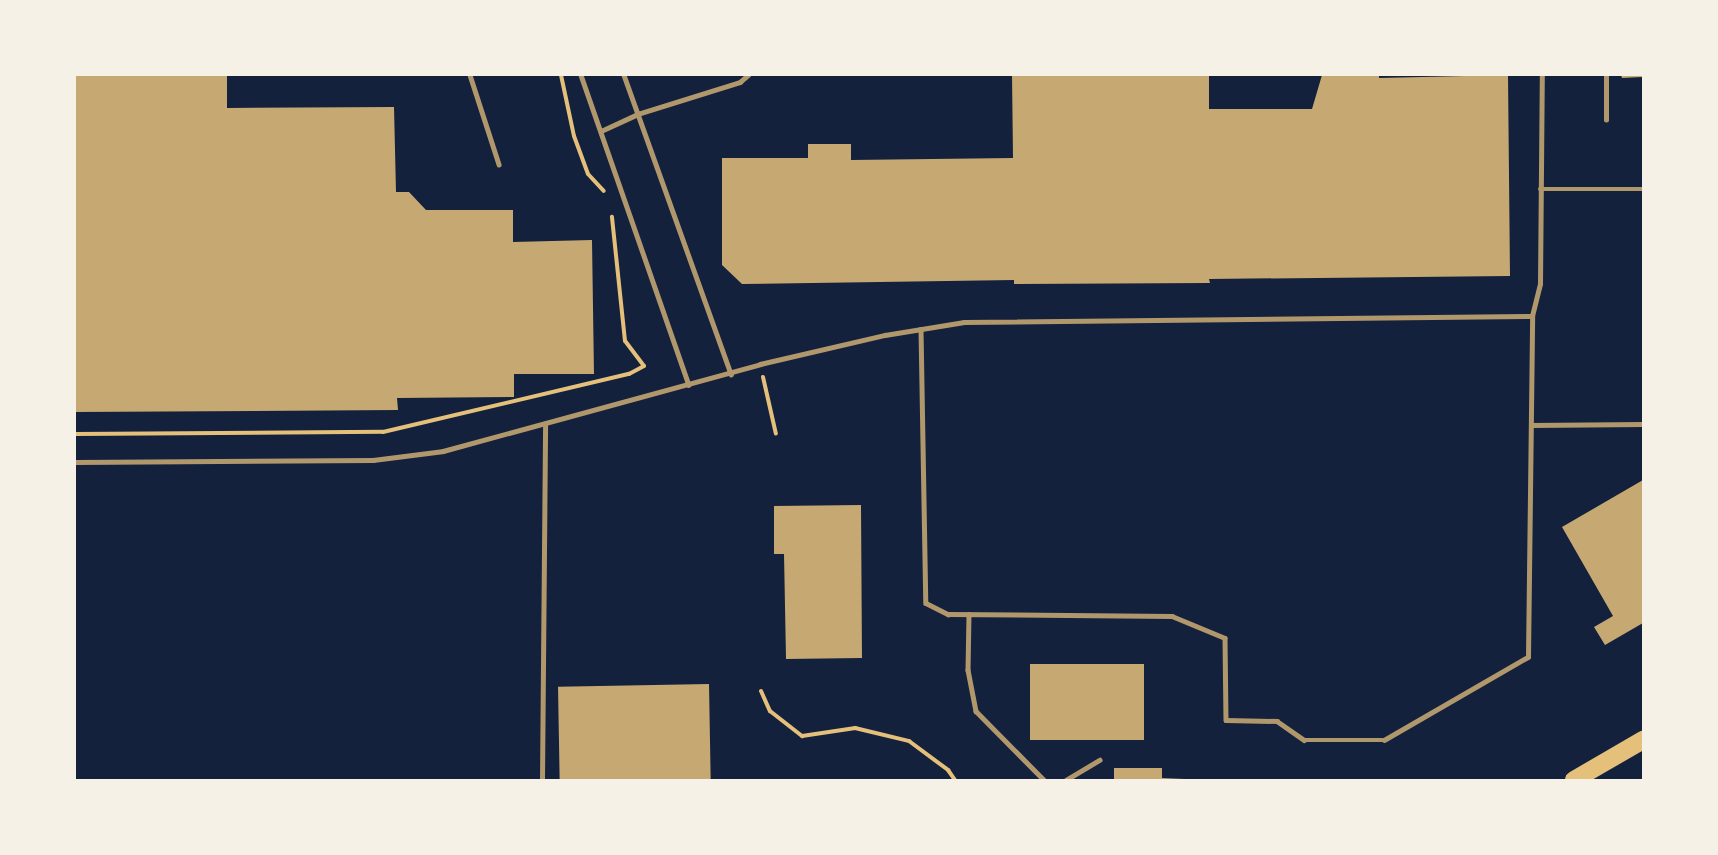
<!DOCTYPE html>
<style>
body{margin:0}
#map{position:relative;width:1718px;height:855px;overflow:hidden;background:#14213d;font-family:Cabin,sans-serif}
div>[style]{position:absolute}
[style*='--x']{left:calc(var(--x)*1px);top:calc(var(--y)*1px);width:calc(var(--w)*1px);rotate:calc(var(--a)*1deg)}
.building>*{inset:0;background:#c6a872;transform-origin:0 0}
.path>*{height:4px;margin:-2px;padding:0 2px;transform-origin:2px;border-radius:2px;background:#e5c07b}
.service>*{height:4.5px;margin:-2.25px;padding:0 2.25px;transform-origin:2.25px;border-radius:2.25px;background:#b1986c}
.motorway>*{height:18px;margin:-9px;padding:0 9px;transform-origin:9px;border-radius:9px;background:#e5c07b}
span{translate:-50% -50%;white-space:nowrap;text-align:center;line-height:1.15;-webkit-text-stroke:4.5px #f6f1e7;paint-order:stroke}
.frame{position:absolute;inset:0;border:76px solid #f6f1e7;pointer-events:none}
</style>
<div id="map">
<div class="building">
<i style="clip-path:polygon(75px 75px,227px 75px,227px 108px,394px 107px,396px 192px,409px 192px,426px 210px,513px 210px,513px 242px,592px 240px,594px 374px,514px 374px,514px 397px,397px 398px,398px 410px,75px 412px)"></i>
<i style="clip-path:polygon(1012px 75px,1209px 75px,1209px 109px,1312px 109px,1322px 75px,1379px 75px,1379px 78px,1508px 75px,1510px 276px,1209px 279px,1210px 283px,1014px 284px,1014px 280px,742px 284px,722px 265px,722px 158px,808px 158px,808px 144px,851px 144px,851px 160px,1013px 158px)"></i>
<i style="clip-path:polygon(1621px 75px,1643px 75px,1643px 77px,1622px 78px)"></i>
<i style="clip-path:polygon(1643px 480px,1643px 623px,1605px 645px,1594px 627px,1613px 616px,1562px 527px)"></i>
<i style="clip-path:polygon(861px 505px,862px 658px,786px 659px,784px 554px,774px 554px,774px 506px)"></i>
<i style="left:1144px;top:664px;width:76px;height:114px;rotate:90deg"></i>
<i style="left:709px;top:684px;width:96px;height:151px;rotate:89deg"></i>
<i style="clip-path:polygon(1114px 768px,1162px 768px,1162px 778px,1207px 780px,1114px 780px)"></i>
</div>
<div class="path">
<i style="--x:561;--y:75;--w:62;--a:78"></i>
<i style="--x:574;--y:136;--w:40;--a:69.8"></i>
<i style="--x:588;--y:174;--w:23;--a:47"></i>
<i style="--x:763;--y:377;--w:58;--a:77.2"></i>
<i style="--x:75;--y:434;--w:308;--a:-0.4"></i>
<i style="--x:383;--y:432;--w:253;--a:-13.3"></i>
<i style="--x:629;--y:374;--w:17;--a:-28"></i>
<i style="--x:644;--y:366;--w:31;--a:-127"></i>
<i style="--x:625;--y:341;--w:125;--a:-96"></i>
<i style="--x:761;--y:691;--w:22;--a:66"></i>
<i style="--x:770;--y:711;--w:41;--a:38"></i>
<i style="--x:802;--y:736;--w:54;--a:-8.6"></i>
<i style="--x:855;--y:728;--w:56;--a:13.5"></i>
<i style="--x:909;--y:741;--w:49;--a:36.6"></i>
<i style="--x:948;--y:770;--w:12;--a:55"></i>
</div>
<div class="service">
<i style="--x:470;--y:75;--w:94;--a:72"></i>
<i style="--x:581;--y:75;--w:328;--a:70.8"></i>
<i style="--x:624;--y:75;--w:318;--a:70.3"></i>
<i style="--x:1606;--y:120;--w:45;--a:-90"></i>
<i style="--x:601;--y:131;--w:41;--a:-24.7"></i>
<i style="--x:638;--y:114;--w:107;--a:-17.4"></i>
<i style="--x:740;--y:82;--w:11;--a:-41"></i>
<i style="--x:1540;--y:189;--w:103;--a:0"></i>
<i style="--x:921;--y:329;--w:274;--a:89"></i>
<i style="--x:926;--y:603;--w:25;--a:27"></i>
<i style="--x:948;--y:614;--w:224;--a:0.5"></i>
<i style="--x:1172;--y:616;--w:57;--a:22.5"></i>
<i style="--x:1225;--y:638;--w:82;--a:89.3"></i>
<i style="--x:1226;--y:720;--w:51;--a:1.1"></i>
<i style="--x:1277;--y:721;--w:33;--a:35"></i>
<i style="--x:1304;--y:740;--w:80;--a:0"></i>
<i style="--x:1384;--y:740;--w:166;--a:-30"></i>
<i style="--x:1528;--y:657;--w:341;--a:-89.3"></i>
<i style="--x:1532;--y:316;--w:33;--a:-76"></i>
<i style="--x:1540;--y:284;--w:209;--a:-89.5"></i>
<i style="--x:1531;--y:425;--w:112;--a:-0.5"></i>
<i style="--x:75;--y:462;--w:298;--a:-0.4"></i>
<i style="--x:373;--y:460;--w:71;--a:-7.3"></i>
<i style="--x:443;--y:451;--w:329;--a:-15.3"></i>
<i style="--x:760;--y:364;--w:128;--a:-13.1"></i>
<i style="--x:885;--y:335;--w:80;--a:-9.3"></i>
<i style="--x:964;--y:322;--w:568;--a:-0.61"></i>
<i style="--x:969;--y:614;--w:56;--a:91"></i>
<i style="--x:968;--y:670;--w:42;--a:79"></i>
<i style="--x:976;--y:711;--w:97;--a:45.4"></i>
<i style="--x:542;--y:780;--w:356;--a:-89.5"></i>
<i style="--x:1066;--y:780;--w:39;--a:-31"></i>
</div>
<div class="motorway">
<i style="--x:1574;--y:780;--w:80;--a:-30.1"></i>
</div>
<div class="frame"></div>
</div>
